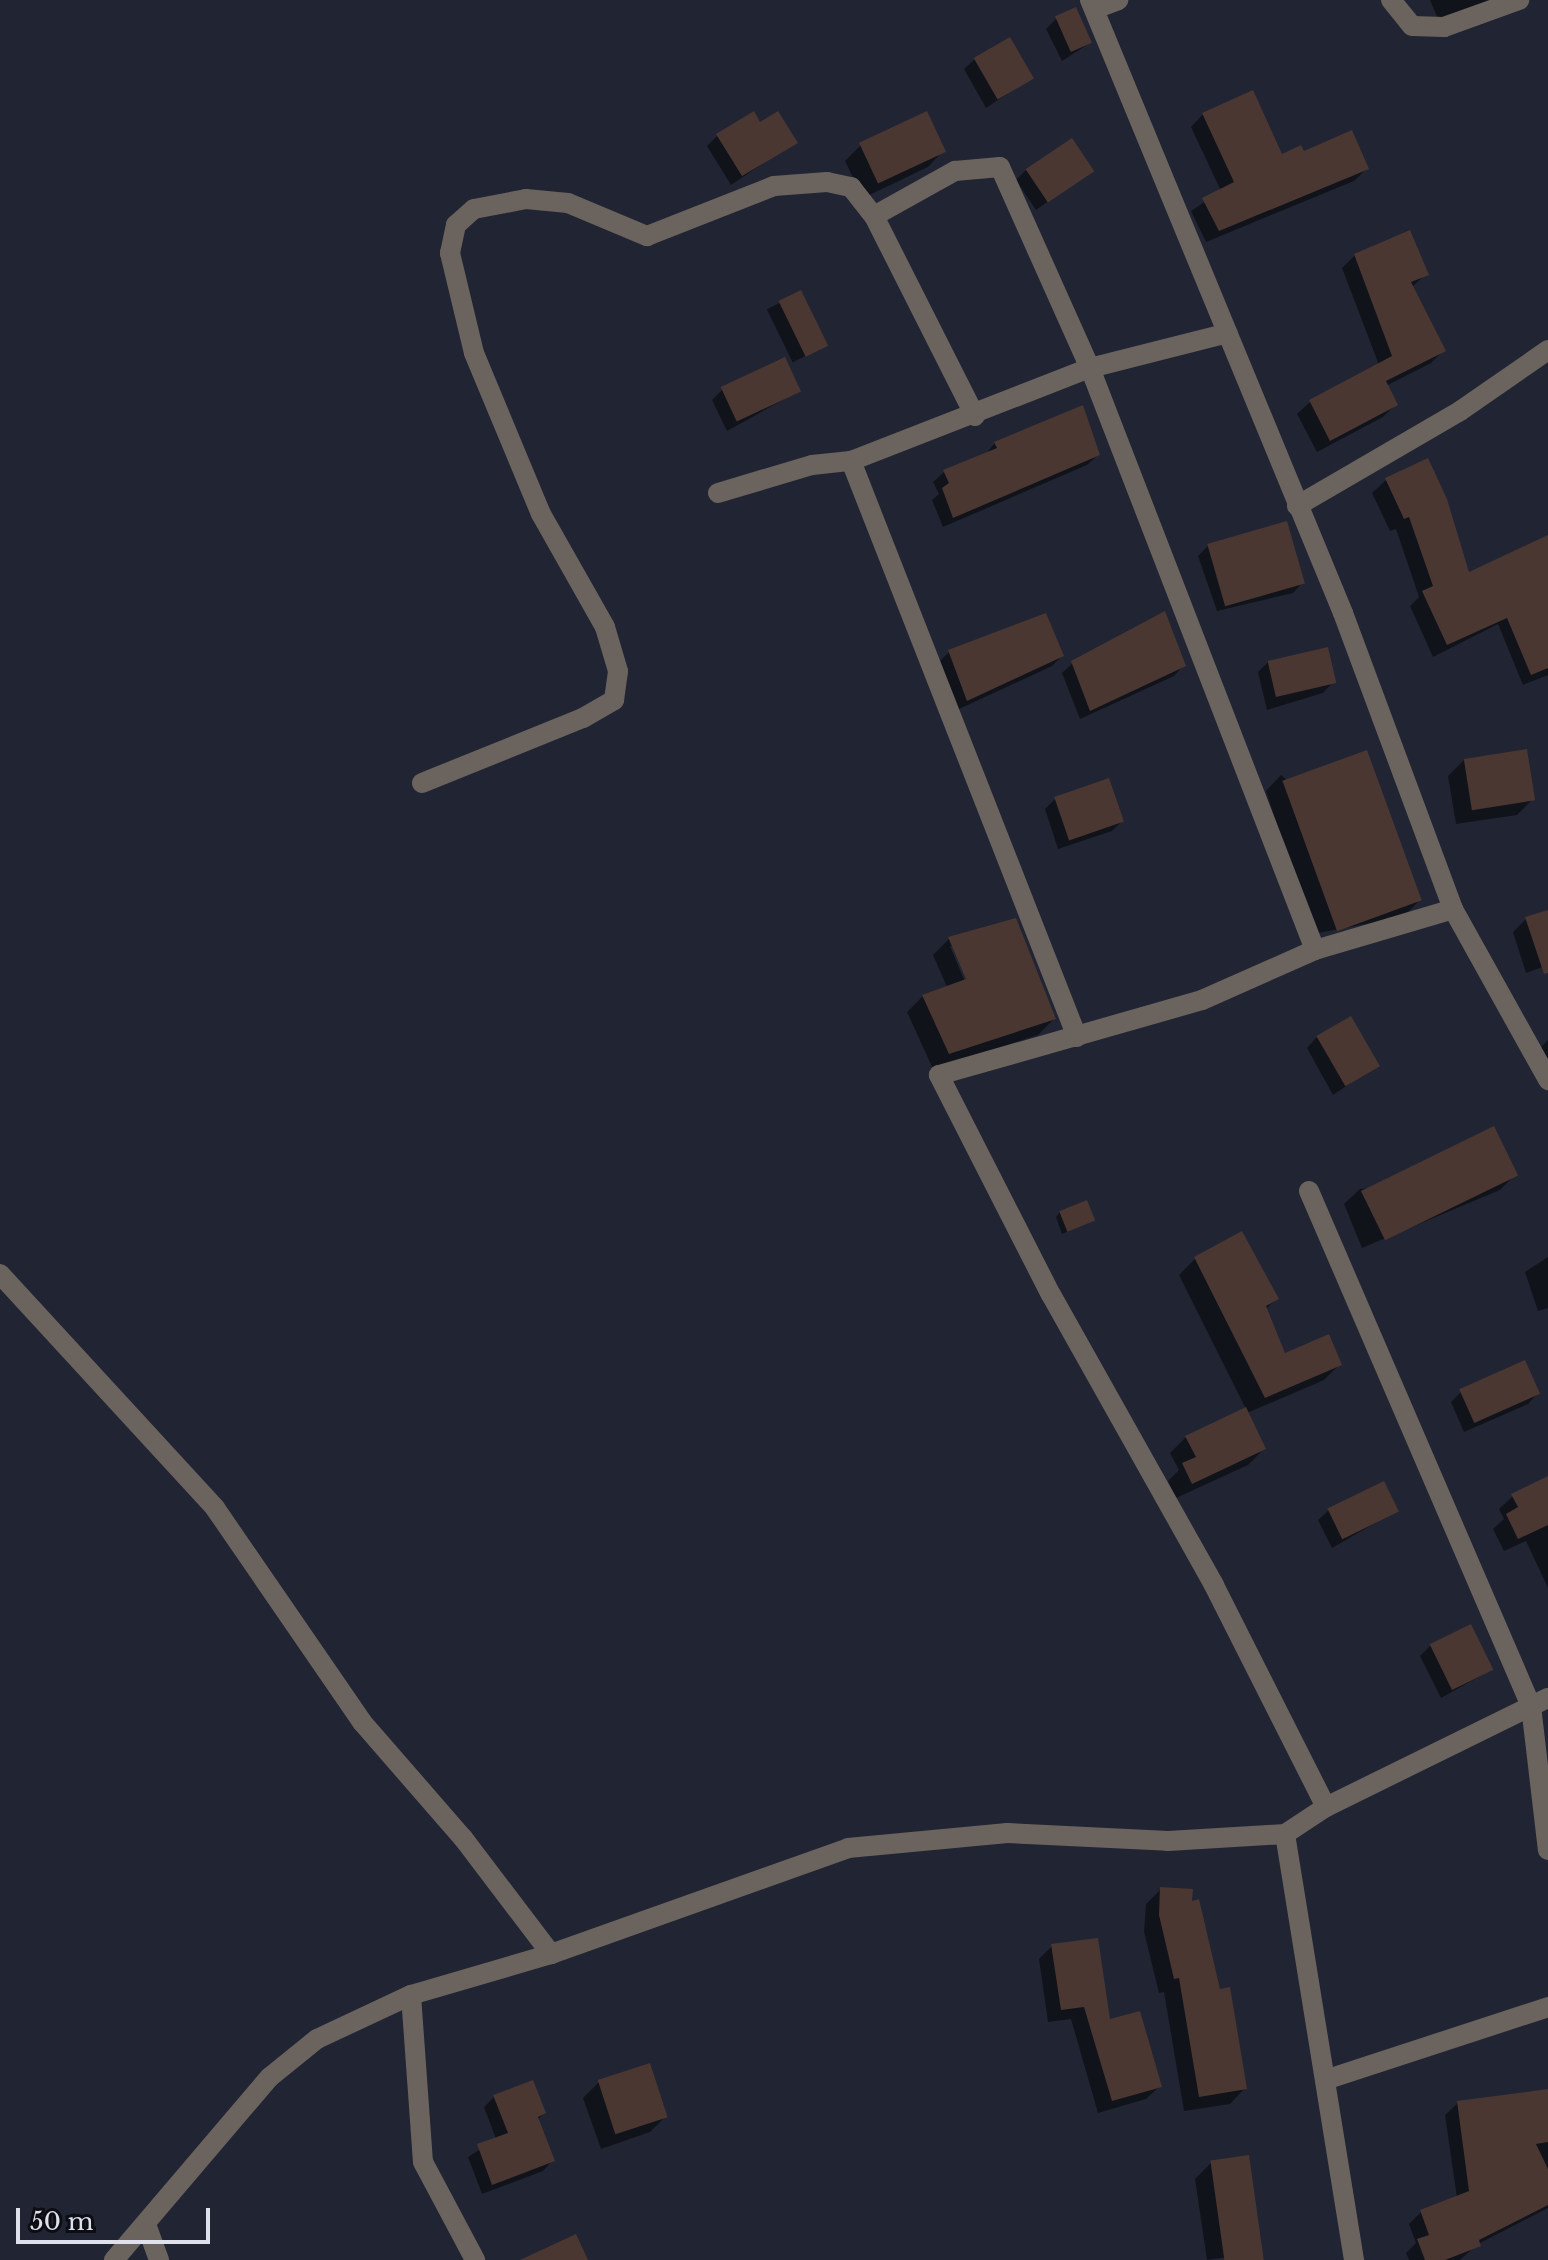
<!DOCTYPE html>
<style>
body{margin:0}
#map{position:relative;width:1548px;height:2260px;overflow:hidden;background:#212433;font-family:"Libre Baskerville",serif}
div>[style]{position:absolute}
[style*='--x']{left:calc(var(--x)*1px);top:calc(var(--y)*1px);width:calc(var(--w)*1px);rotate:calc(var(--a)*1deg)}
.shadow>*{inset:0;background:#0007;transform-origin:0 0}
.building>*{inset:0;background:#4a3732;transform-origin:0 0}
.street>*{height:20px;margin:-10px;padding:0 10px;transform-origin:10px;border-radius:10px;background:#6b645e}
span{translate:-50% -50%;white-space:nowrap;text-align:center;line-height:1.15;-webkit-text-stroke:8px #0c0e14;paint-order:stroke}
.scale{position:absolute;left:16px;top:2208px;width:194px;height:36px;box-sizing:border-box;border:4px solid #dee1eb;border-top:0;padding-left:10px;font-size:24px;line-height:28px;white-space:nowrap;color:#dee1eb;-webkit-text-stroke:6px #0c0e14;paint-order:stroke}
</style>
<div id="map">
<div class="shadow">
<i style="clip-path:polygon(1430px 0,1500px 0,1440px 24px)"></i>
<i style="clip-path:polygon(1057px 18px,1090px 43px,1062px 61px,1046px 29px)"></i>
<i style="clip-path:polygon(975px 59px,1031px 78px,986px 108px,964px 69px)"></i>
<i style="clip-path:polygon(1203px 114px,1281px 157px,1303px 154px,1366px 169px,1354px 181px,1206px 242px,1191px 211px,1221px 191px,1191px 127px)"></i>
<i style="clip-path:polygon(760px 125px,795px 142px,731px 185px,707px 146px,717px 136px)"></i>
<i style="clip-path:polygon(861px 145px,943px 151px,928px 167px,863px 198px,845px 161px)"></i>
<i style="clip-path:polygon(1026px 170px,1091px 171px,1036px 210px,1016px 180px)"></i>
<i style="clip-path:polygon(1355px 255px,1426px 274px,1411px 288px,1443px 351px,1431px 363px,1386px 386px,1396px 404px,1383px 417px,1317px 452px,1297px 414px,1310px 402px,1379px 365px,1342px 268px)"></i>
<i style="left:800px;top:293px;width:59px;height:37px;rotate:64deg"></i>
<i style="clip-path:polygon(723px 389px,799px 391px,727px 431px,712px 400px)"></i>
<i style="clip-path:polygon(995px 443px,1098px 455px,1087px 465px,943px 527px,932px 500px,939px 494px,933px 482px,944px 472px,985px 455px)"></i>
<i style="clip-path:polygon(1427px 461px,1468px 575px,1548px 537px,1548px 675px,1523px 685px,1498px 624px,1433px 657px,1410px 606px,1419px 597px,1396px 529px,1390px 531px,1372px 493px,1386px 480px)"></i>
<i style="clip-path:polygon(1208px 546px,1303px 582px,1293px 593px,1217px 611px,1198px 556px)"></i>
<i style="clip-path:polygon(950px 651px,1062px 656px,1052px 666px,957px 710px,939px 662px)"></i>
<i style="clip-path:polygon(1268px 662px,1333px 682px,1323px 693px,1267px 710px,1258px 672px)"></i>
<i style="clip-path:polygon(1073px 663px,1184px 665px,1174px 676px,1080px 719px,1062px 673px)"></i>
<i style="clip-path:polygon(1464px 760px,1533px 799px,1517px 815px,1456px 824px,1448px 776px)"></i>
<i style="clip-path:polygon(1281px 775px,1419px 901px,1403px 917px,1313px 934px,1266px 791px)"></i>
<i style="clip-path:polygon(1055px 799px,1122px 821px,1112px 831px,1058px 849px,1045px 809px)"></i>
<i style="clip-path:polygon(1548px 912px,1548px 965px,1526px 973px,1513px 932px,1526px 919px)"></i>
<i style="clip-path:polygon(evenodd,949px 939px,1054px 1019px,1038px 1035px,933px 1069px,907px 1012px,923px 996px,947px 987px,933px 955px,949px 939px,950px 946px,954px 946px,972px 987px,968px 989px,950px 946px)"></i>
<i style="clip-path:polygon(1317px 1037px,1377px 1065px,1333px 1095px,1307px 1048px)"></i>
<i style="clip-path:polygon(1548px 1040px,1548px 1087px,1533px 1055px)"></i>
<i style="clip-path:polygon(1516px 1174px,1500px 1190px,1362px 1248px,1344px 1204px,1360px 1189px)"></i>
<i style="clip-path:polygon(1060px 1212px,1093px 1220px,1062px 1234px,1056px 1217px)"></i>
<i style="clip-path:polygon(1241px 1234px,1276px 1299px,1265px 1310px,1284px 1356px,1340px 1364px,1324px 1380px,1247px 1413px,1264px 1449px,1248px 1465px,1176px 1498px,1168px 1481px,1179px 1470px,1170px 1453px,1186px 1437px,1246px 1409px,1179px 1275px,1195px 1259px)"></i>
<i style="clip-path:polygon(1548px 1257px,1548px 1308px,1538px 1311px,1525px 1272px)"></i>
<i style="clip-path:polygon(1461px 1392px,1538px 1393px,1528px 1404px,1464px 1432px,1451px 1402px)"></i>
<i style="clip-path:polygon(1548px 1478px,1548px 1588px,1526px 1541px,1504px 1551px,1493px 1529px,1504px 1519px,1499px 1509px,1513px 1496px)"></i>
<i style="clip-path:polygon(1329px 1510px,1396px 1511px,1332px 1548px,1318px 1520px)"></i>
<i style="clip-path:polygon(1431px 1645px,1491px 1670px,1441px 1698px,1420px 1656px)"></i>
<i style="clip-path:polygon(1161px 1889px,1190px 1903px,1245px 2088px,1230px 2104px,1184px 2111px,1164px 1992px,1159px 1993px,1144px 1932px,1146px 1904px)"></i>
<i style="clip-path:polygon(1052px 1946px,1160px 2086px,1146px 2099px,1098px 2113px,1071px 2019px,1048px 2022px,1039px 1959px)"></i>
<i style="clip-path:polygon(599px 2082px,666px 2116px,650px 2132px,601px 2149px,583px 2098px)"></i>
<i style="clip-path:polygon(1548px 2091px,1548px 2208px,1478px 2244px,1460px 2260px,1409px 2260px,1406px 2253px,1416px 2243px,1409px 2224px,1421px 2212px,1457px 2198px,1445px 2115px,1458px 2103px)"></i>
<i style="clip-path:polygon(494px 2097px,544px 2113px,537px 2120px,553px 2160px,543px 2171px,482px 2194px,468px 2157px,496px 2139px,484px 2107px)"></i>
<i style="clip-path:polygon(1211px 2163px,1243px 2255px,1207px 2260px,1195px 2179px)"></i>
</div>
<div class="building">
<i style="left:1076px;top:7px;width:39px;height:23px;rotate:66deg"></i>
<i style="left:1010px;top:37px;width:48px;height:42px;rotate:60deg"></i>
<i style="clip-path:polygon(1253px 90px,1282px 154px,1301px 145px,1304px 151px,1352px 130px,1369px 169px,1219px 231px,1202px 198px,1234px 182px,1202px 113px)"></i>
<i style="clip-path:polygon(754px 111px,760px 122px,778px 111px,798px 143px,742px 176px,716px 134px)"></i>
<i style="left:927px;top:111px;width:45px;height:75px;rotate:65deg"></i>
<i style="left:1072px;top:138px;width:40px;height:56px;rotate:56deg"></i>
<i style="clip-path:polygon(1410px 230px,1429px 275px,1411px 282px,1446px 351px,1386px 381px,1398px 405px,1330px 441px,1309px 400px,1392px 356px,1354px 254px)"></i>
<i style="left:801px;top:290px;width:62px;height:25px;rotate:64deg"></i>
<i style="left:785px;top:357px;width:38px;height:71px;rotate:65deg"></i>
<i style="clip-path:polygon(1083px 405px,1100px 455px,953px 518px,942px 488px,949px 483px,943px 470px,997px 448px,994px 442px)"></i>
<i style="clip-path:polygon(1428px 458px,1447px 499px,1469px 572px,1548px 535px,1548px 668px,1531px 675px,1507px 618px,1447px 645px,1422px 591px,1433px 586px,1409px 517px,1404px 519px,1385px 478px)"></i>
<i style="left:1287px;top:521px;width:65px;height:83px;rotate:74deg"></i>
<i style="clip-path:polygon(1165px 611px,1186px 666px,1090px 711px,1071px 661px)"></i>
<i style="clip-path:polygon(1046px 613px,1064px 656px,967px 701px,948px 650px)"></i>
<i style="left:1328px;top:647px;width:37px;height:62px;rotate:77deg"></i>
<i style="left:1527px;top:749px;width:52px;height:64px;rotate:81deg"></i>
<i style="left:1367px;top:750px;width:160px;height:90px;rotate:70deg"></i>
<i style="left:1109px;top:778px;width:46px;height:58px;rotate:71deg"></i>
<i style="clip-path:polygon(1548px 910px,1548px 973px,1544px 974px,1525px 917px)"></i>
<i style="clip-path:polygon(1016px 918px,1056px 1019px,949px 1054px,922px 995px,966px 979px,948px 937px)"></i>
<i style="left:1351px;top:1016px;width:58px;height:40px;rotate:60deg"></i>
<i style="left:1494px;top:1126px;width:55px;height:148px;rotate:64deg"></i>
<i style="left:1087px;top:1200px;width:22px;height:30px;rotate:68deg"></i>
<i style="clip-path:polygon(1242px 1231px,1279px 1299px,1266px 1306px,1285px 1353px,1329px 1334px,1342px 1365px,1265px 1398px,1194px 1257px)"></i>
<i style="left:1525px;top:1360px;width:37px;height:72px;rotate:66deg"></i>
<i style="clip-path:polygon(1246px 1407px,1266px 1449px,1192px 1484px,1182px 1463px,1196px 1457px,1185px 1436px)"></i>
<i style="clip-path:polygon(1548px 1476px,1548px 1525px,1518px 1539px,1506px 1514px,1518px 1507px,1511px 1494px)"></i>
<i style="left:1384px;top:1481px;width:34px;height:63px;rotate:64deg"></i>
<i style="left:1471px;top:1624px;width:51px;height:46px;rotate:64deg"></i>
<i style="clip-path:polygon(1160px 1887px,1193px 1889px,1192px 1901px,1199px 1899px,1220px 1989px,1230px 1987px,1247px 2089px,1199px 2097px,1179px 1978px,1174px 1979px,1159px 1915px)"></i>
<i style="clip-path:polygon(1098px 1938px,1110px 2019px,1140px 2011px,1162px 2087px,1112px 2101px,1084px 2007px,1061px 2010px,1051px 1944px)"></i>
<i style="left:650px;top:2063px;width:57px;height:55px;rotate:72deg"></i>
<i style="clip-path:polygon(533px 2080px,546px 2113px,538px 2117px,555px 2161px,492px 2185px,477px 2144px,508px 2133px,493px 2095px)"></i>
<i style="clip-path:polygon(1548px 2089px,1548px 2142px,1536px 2144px,1548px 2169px,1548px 2205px,1479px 2240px,1481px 2246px,1445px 2260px,1425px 2260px,1417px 2239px,1429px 2235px,1420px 2210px,1469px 2191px,1457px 2101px)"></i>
<i style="left:1249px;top:2155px;width:106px;height:39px;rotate:82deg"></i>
<i style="clip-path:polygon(576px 2234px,588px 2260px,520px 2260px)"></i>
</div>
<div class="street">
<i style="--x:1090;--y:0;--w:663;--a:67.57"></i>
<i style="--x:1343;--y:613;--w:316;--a:69.6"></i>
<i style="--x:1453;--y:909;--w:196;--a:60.9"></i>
<i style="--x:1391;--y:0;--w:33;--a:51"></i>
<i style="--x:1412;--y:26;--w:32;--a:2"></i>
<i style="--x:1444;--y:27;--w:80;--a:-19.8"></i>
<i style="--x:1095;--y:9;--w:25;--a:-21"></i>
<i style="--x:975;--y:416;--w:224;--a:-116.8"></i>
<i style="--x:874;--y:216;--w:93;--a:-29.1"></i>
<i style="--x:955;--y:171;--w:45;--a:-5.1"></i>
<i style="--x:1000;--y:167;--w:220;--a:65.9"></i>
<i style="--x:1090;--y:368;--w:624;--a:68.86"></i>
<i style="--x:718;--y:493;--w:98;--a:-16.6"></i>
<i style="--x:812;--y:465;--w:39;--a:-6"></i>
<i style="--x:1297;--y:506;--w:189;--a:-30.2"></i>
<i style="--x:1460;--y:411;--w:107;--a:-34.7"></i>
<i style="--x:422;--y:783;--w:174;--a:-22"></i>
<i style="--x:583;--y:718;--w:36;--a:-30"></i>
<i style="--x:614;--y:700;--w:29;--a:-82"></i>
<i style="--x:618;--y:671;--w:46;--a:-106.5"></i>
<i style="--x:605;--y:627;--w:130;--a:-119.5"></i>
<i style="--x:541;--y:514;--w:174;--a:-112.6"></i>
<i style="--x:474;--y:353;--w:103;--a:-103.5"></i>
<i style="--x:450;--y:253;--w:29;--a:-78"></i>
<i style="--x:456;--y:225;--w:24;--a:-42"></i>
<i style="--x:474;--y:209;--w:53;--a:-10.9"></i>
<i style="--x:526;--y:199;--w:42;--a:5.4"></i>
<i style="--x:568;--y:203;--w:86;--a:22.7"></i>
<i style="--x:647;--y:236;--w:136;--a:-21.5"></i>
<i style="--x:774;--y:186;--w:53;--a:-4.3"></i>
<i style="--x:827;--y:182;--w:25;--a:12"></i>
<i style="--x:851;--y:187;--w:37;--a:52"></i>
<i style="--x:1077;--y:1037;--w:619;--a:-111.42"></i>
<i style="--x:851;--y:461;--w:256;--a:-21.3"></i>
<i style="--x:1090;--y:368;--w:142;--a:-14.2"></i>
<i style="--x:1309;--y:1191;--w:561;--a:66.68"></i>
<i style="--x:1531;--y:1706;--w:145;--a:83.3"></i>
<i style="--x:0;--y:1274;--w:318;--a:47.4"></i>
<i style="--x:215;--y:1508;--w:260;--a:55.5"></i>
<i style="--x:362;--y:1722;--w:154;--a:49"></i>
<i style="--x:463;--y:1838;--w:146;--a:52.8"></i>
<i style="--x:1326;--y:1807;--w:249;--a:-116.8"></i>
<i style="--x:1214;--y:1585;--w:333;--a:-119.3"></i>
<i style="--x:1051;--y:1295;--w:247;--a:-117"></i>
<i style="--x:939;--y:1075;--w:273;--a:-15.9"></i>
<i style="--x:1202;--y:1000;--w:124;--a:-23.9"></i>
<i style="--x:1315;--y:950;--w:144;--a:-16.5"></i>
<i style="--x:1285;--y:1834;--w:432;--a:80.8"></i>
<i style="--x:411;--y:1995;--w:167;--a:85.9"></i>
<i style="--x:423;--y:2162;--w:111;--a:62"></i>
<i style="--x:1325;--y:2080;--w:235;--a:-18.1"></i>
<i style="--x:147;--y:2227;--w:35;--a:70"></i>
<i style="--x:114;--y:2260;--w:240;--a:-49.6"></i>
<i style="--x:270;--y:2077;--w:60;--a:-39"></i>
<i style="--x:317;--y:2039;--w:104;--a:-25.1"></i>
<i style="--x:411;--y:1995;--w:146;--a:-16.3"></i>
<i style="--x:551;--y:1954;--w:315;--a:-19.6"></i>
<i style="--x:848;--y:1848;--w:160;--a:-5.4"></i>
<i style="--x:1007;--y:1833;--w:161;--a:2.8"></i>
<i style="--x:1168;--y:1841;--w:117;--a:-3.4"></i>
<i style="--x:1285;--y:1834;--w:49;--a:-33.4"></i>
<i style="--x:1326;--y:1807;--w:247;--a:-26.2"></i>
</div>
<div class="scale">50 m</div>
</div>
